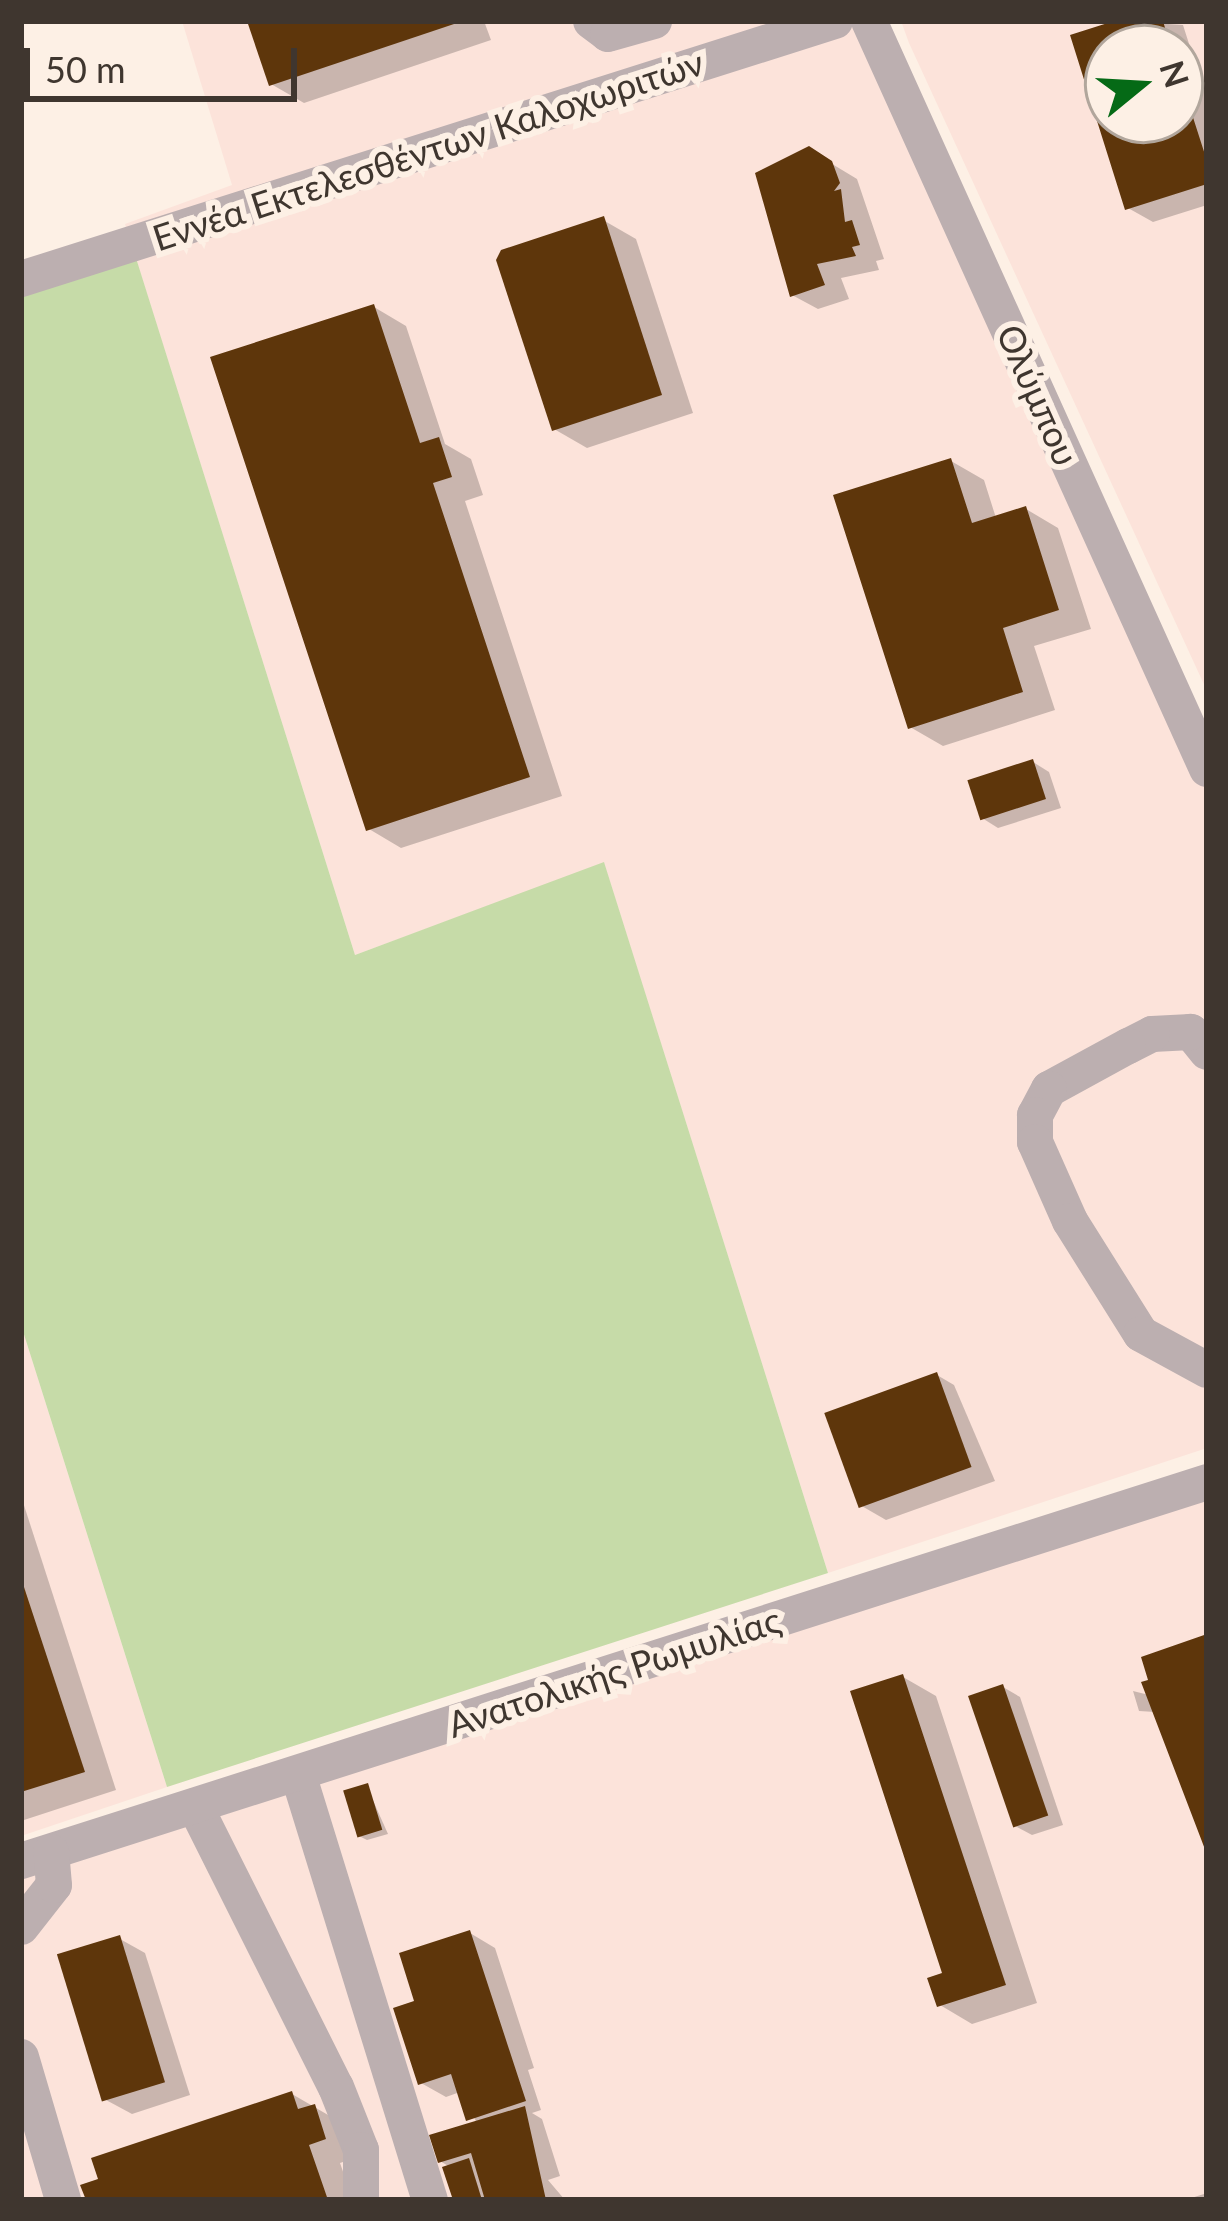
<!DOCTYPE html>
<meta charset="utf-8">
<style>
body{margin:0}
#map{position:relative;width:1228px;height:2221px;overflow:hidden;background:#fdf0e5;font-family:Lato,sans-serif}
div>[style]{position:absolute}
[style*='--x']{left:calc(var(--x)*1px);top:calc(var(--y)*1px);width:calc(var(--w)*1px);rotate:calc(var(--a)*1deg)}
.industrial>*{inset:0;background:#fce3da}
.green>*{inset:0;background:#c6dba8}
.shadow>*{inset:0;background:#0003}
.building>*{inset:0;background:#5e360b;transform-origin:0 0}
.minor>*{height:36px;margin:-18px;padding:0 18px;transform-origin:18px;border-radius:18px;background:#bcafb0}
span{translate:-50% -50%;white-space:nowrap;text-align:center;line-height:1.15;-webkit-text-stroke:12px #fdf0e5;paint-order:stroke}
.street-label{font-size:36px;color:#3f362f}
.frame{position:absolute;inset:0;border:24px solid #3f362f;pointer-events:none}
.north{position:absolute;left:1084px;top:24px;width:120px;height:120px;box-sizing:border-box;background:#fdf0e5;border:3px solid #b1a69c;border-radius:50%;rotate:72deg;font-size:33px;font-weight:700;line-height:48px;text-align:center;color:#3f362f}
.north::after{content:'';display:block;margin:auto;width:42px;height:54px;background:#056a16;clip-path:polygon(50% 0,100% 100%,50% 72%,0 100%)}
.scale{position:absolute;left:24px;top:48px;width:273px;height:54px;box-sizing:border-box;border:6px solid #3f362f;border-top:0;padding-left:15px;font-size:36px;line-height:42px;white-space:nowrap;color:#3f362f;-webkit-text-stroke:9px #fdf0e5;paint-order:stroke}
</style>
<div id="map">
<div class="industrial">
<i style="clip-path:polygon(182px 21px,863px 21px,1207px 784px,1207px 1448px,828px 1573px,604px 863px,355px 955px,125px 224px,232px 185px)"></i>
<i style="clip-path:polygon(evenodd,901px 21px,1207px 21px,1207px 691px,909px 43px,901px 21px,1108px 48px,1180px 48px,1180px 120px,1108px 120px,1108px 48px)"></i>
<i style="clip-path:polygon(21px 1325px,167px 1787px,21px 1836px)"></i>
<i style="clip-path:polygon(1207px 1491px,1207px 2200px,21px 2200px,21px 1873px)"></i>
</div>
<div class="green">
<i style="clip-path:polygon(136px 258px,355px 955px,604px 862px,828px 1573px,167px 1787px,21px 1325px,21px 295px)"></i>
</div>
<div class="shadow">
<i style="clip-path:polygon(250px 21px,484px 21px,491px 40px,304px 103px,271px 84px)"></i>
<i style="clip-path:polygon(evenodd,1124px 21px,1183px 25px,1207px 100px,1207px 205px,1153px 222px,1128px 208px,1074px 37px,1124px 21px,1108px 48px,1180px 48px,1180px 120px,1108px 120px,1108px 48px)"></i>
<i style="clip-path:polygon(809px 150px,857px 179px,884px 259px,876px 261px,879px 270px,841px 278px,849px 299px,818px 309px,792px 295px)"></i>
<i style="clip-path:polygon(603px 220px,636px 239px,693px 413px,587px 448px,554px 429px)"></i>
<i style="clip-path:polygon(374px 307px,406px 326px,445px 444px,471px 459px,483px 495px,465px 501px,562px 796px,401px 848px,369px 829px)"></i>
<i style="clip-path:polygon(951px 461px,984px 480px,996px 518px,1026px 509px,1058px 528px,1091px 629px,1034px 646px,1055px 710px,943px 746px,910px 727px)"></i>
<i style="clip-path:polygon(1033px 762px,1049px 772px,1061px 808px,998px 828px,982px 818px)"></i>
<i style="clip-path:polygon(937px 1375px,954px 1385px,995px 1481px,886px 1520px,860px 1505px)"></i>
<i style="clip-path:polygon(21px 1496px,116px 1790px,21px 1821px)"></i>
<i style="clip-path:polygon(1207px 1637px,1207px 1845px,1155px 1712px,1139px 1711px,1133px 1691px,1149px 1695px)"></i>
<i style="clip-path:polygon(903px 1677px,936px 1696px,1037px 2003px,972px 2024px,940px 2005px,946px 1975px)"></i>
<i style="clip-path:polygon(1003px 1687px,1020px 1697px,1063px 1825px,1032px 1835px,1015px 1826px)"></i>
<i style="clip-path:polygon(367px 1787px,388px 1834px,367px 1840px,359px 1836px)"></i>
<i style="clip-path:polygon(470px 1933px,495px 1948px,534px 2068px,528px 2070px,541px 2110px,532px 2113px,542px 2119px,560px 2176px,548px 2180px,565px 2200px,456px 2200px,450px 2167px,440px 2161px,477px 2123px,460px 2092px,446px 2097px,421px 2083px,418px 2003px)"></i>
<i style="clip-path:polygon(120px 1939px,145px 1953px,190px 2095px,132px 2114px,106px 2100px)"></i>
<i style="clip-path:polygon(292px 2094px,347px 2126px,358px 2157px,340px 2163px,353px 2200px,89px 2200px)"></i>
<i style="clip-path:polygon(1207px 2193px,1207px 2200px,1185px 2200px)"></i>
</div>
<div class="building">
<i style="clip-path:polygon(247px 21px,460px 21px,460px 22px,269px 86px)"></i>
<i style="clip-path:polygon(1114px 21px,1163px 21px,1171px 48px,1108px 48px,1108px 120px,1180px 120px,1181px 80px,1207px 161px,1207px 184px,1125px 210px,1070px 35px)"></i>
<i style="clip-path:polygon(809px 146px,832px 161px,840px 183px,834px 191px,841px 189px,845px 222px,852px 220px,860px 245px,852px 247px,856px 256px,817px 264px,825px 285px,790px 297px,755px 173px)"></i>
<i style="clip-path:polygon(604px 216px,662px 395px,552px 431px,496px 260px,501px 250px)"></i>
<i style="clip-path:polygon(374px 304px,420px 443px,439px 437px,452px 477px,433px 483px,530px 777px,366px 831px,210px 357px)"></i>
<i style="clip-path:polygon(951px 458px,972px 523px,1026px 506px,1059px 610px,1003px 628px,1023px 692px,908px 729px,833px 495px)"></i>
<i style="left:1033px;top:759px;width:42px;height:69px;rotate:72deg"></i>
<i style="left:937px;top:1372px;width:101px;height:120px;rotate:70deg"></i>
<i style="clip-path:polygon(21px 1578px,85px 1772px,21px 1792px)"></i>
<i style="clip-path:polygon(1207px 1634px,1207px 1851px,1206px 1852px,1141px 1682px,1148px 1680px,1141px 1657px)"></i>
<i style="clip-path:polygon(903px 1674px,1006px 1985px,937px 2007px,927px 1978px,942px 1973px,850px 1691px)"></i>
<i style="left:1003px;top:1684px;width:139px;height:37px;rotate:71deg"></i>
<i style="left:368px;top:1783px;width:49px;height:26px;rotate:73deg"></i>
<i style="clip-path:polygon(470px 1930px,526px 2101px,466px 2121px,451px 2074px,418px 2085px,393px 2008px,414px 2001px,399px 1953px)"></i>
<i style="left:120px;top:1935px;width:154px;height:66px;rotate:73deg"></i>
<i style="clip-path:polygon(292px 2091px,298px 2109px,315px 2104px,326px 2139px,309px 2145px,328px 2200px,86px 2200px,80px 2185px,98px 2179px,91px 2158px)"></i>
<i style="clip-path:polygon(525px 2106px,546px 2200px,485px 2200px,471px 2153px,438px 2163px,429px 2135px)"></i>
<i style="clip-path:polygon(469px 2158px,482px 2200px,453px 2200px,442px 2167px)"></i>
</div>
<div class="minor">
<i style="--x:591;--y:21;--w:21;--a:37"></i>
<i style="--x:608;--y:34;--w:48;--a:-15.8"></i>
<i style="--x:869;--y:21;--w:821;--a:65.68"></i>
<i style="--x:21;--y:279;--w:854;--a:-17.59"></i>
<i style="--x:1207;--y:1052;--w:26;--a:-129"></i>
<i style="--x:1191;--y:1032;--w:39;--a:177"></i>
<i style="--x:1152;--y:1034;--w:27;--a:153"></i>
<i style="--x:1128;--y:1046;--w:90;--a:151.4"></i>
<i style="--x:1049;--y:1089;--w:30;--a:118"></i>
<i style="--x:1035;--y:1115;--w:27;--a:90"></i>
<i style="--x:1035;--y:1142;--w:86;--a:66.1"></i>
<i style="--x:1070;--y:1221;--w:133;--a:57.9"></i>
<i style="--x:1141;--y:1334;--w:75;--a:28.6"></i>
<i style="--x:298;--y:1774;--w:446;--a:72.8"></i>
<i style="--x:195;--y:1806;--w:314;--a:63.4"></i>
<i style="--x:336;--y:2087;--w:68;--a:68.4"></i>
<i style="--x:361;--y:2150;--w:50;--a:90"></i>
<i style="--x:21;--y:1861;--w:1245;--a:-17.72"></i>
<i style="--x:21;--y:1927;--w:53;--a:-51.8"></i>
<i style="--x:54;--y:1885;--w:33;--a:-95"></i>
<i style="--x:21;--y:2057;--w:149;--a:73.6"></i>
</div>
<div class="street-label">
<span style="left:428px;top:150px;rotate:-18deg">Εννέα Εκτελεσθέντων Καλοχωριτών</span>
<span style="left:1038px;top:395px;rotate:66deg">Ολύμπου</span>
<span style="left:614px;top:1672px;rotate:-18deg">Ανατολικής Ρωμυλίας</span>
</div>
<div class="frame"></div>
<div class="north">N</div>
<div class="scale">50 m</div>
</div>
